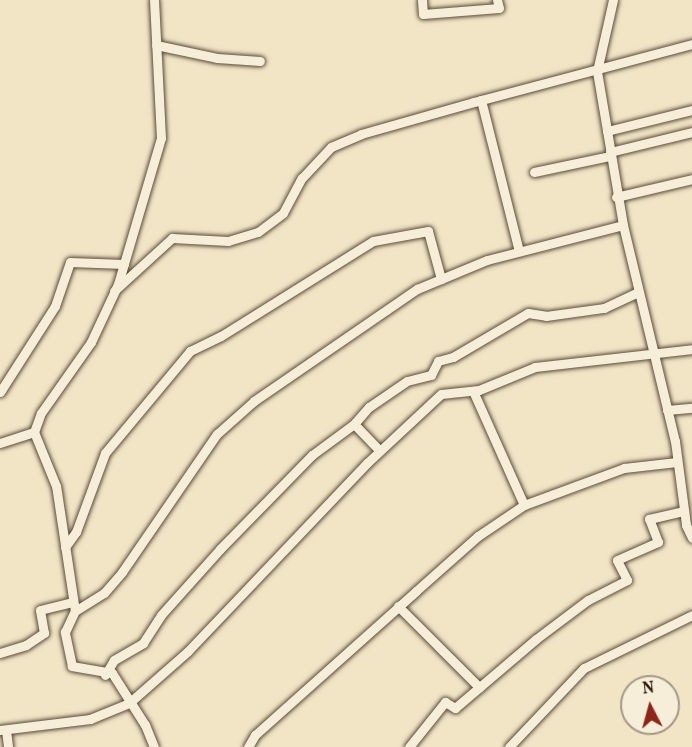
<!DOCTYPE html>
<style>
body{margin:0}
#map{position:relative;width:692px;height:747px;overflow:hidden;background:#f2e5c5;font-family:Vollkorn,serif}
div>[style]{position:absolute}
[style*='--x']{left:calc(var(--x)*1px);top:calc(var(--y)*1px);width:calc(var(--w)*1px);rotate:calc(var(--a)*1deg)}
.roads{filter:drop-shadow(0 0 2px #5a4b3a) drop-shadow(0 0 2px #5a4b3a)}
.minor>*{height:9px;margin:-4.5px;padding:0 4.5px;transform-origin:4.5px;border-radius:4.5px;background:#f7eed9}
span{translate:-50% -50%;white-space:nowrap;text-align:center;line-height:1.15;-webkit-text-stroke:5px #f7eed9;paint-order:stroke}
.north{position:absolute;left:620px;top:675px;width:60px;height:60px;box-sizing:border-box;background:#f7eed9;border:2px solid #a49887;border-radius:50%;rotate:354deg;font-size:16px;font-weight:700;line-height:24px;text-align:center;color:#28180b}
.north::after{content:'';display:block;margin:auto;width:21px;height:27px;background:#8f2418;clip-path:polygon(50% 0,100% 100%,50% 72%,0 100%)}
</style>
<div id="map">
<div class="roads">
<div class="minor">
<i style="--x:422;--y:0;--w:14;--a:86"></i>
<i style="--x:423;--y:14;--w:76;--a:-4.5"></i>
<i style="--x:499;--y:8;--w:8;--a:-104"></i>
<i style="--x:156;--y:45;--w:62;--a:12"></i>
<i style="--x:217;--y:58;--w:43;--a:4"></i>
<i style="--x:481;--y:100;--w:156;--a:75.9"></i>
<i style="--x:607;--y:131;--w:88;--a:-13.9"></i>
<i style="--x:610;--y:152;--w:84;--a:-13.7"></i>
<i style="--x:534;--y:172;--w:78;--a:-11.9"></i>
<i style="--x:616;--y:197;--w:78;--a:-13.3"></i>
<i style="--x:623;--y:225;--w:222;--a:76.5"></i>
<i style="--x:675;--y:441;--w:85;--a:82.5"></i>
<i style="--x:686;--y:525;--w:14;--a:65"></i>
<i style="--x:114;--y:291;--w:79;--a:-42.4"></i>
<i style="--x:172;--y:238;--w:56;--a:3.1"></i>
<i style="--x:228;--y:241;--w:31;--a:-17"></i>
<i style="--x:258;--y:232;--w:31;--a:-37"></i>
<i style="--x:283;--y:213;--w:40;--a:-62"></i>
<i style="--x:302;--y:178;--w:42;--a:-46.9"></i>
<i style="--x:331;--y:147;--w:33;--a:-23"></i>
<i style="--x:361;--y:134;--w:117;--a:-15.8"></i>
<i style="--x:474;--y:102;--w:226;--a:-14.9"></i>
<i style="--x:473;--y:391;--w:125;--a:65.9"></i>
<i style="--x:0;--y:392;--w:102;--a:-57.4"></i>
<i style="--x:55;--y:306;--w:46;--a:-71.2"></i>
<i style="--x:70;--y:262;--w:54;--a:2.1"></i>
<i style="--x:667;--y:410;--w:25;--a:-5"></i>
<i style="--x:354;--y:424;--w:23;--a:-49"></i>
<i style="--x:369;--y:407;--w:46;--a:-34.4"></i>
<i style="--x:407;--y:381;--w:25;--a:-14"></i>
<i style="--x:431;--y:375;--w:16;--a:-63"></i>
<i style="--x:438;--y:361;--w:16;--a:-15"></i>
<i style="--x:453;--y:357;--w:87;--a:-30.4"></i>
<i style="--x:528;--y:313;--w:18;--a:9"></i>
<i style="--x:546;--y:316;--w:59;--a:-7.9"></i>
<i style="--x:604;--y:308;--w:38;--a:-25"></i>
<i style="--x:0;--y:443;--w:36;--a:-18"></i>
<i style="--x:65;--y:547;--w:19;--a:-54"></i>
<i style="--x:76;--y:532;--w:84;--a:-69.8"></i>
<i style="--x:105;--y:453;--w:133;--a:-50.2"></i>
<i style="--x:190;--y:351;--w:34;--a:-26"></i>
<i style="--x:221;--y:336;--w:179;--a:-32"></i>
<i style="--x:373;--y:241;--w:56;--a:-10.3"></i>
<i style="--x:428;--y:231;--w:50;--a:74.8"></i>
<i style="--x:398;--y:606;--w:115;--a:45"></i>
<i style="--x:75;--y:611;--w:126;--a:-98.6"></i>
<i style="--x:56;--y:486;--w:58;--a:-112.2"></i>
<i style="--x:34;--y:432;--w:20;--a:-70"></i>
<i style="--x:41;--y:413;--w:87;--a:-54.8"></i>
<i style="--x:91;--y:342;--w:64;--a:-65"></i>
<i style="--x:118;--y:284;--w:152;--a:-73.6"></i>
<i style="--x:161;--y:138;--w:138;--a:-92.9"></i>
<i style="--x:0;--y:653;--w:27;--a:-17"></i>
<i style="--x:26;--y:645;--w:22;--a:-34"></i>
<i style="--x:44;--y:633;--w:23;--a:-100"></i>
<i style="--x:40;--y:610;--w:34;--a:-14"></i>
<i style="--x:105;--y:675;--w:17;--a:-59"></i>
<i style="--x:114;--y:660;--w:34;--a:-30"></i>
<i style="--x:143;--y:643;--w:33;--a:-57"></i>
<i style="--x:161;--y:615;--w:89;--a:-48.2"></i>
<i style="--x:220;--y:549;--w:132;--a:-45.6"></i>
<i style="--x:312;--y:455;--w:52;--a:-36.4"></i>
<i style="--x:354;--y:424;--w:37;--a:46"></i>
<i style="--x:0;--y:730;--w:91;--a:-7"></i>
<i style="--x:90;--y:719;--w:42;--a:-22.3"></i>
<i style="--x:129;--y:703;--w:79;--a:-41.4"></i>
<i style="--x:188;--y:651;--w:260;--a:-46.4"></i>
<i style="--x:367;--y:463;--w:101;--a:-43"></i>
<i style="--x:441;--y:394;--w:38;--a:-6"></i>
<i style="--x:479;--y:390;--w:61;--a:-22.3"></i>
<i style="--x:535;--y:367;--w:158;--a:-6.5"></i>
<i style="--x:6;--y:730;--w:17;--a:83"></i>
<i style="--x:154;--y:747;--w:24;--a:-112"></i>
<i style="--x:145;--y:725;--w:62;--a:-122.4"></i>
<i style="--x:112;--y:673;--w:41;--a:-170.1"></i>
<i style="--x:72;--y:666;--w:35;--a:-102"></i>
<i style="--x:65;--y:632;--w:23;--a:-65"></i>
<i style="--x:75;--y:611;--w:34;--a:-32"></i>
<i style="--x:104;--y:593;--w:28;--a:-49"></i>
<i style="--x:122;--y:572;--w:168;--a:-55.5"></i>
<i style="--x:217;--y:434;--w:50;--a:-41.7"></i>
<i style="--x:254;--y:401;--w:198;--a:-34.5"></i>
<i style="--x:417;--y:289;--w:76;--a:-22.5"></i>
<i style="--x:487;--y:260;--w:140;--a:-14.4"></i>
<i style="--x:623;--y:225;--w:156;--a:-99.6"></i>
<i style="--x:597;--y:71;--w:73;--a:-77.3"></i>
<i style="--x:248;--y:747;--w:14;--a:-60"></i>
<i style="--x:255;--y:735;--w:216;--a:-41.8"></i>
<i style="--x:416;--y:591;--w:83;--a:-41.6"></i>
<i style="--x:478;--y:536;--w:55;--a:-34"></i>
<i style="--x:524;--y:505;--w:107;--a:-20.3"></i>
<i style="--x:624;--y:468;--w:53;--a:-6.5"></i>
<i style="--x:409;--y:747;--w:58;--a:-51.3"></i>
<i style="--x:445;--y:702;--w:12;--a:31"></i>
<i style="--x:455;--y:708;--w:106;--a:-40.4"></i>
<i style="--x:536;--y:639;--w:65;--a:-36.9"></i>
<i style="--x:588;--y:600;--w:44;--a:-27.1"></i>
<i style="--x:627;--y:580;--w:22;--a:-117"></i>
<i style="--x:617;--y:560;--w:45;--a:-23.7"></i>
<i style="--x:658;--y:542;--w:25;--a:-111"></i>
<i style="--x:649;--y:519;--w:36;--a:-13"></i>
<i style="--x:509;--y:747;--w:109;--a:-46.5"></i>
<i style="--x:584;--y:668;--w:120;--a:-26.1"></i>
</div>
</div>
<div class="north">N</div>
</div>
